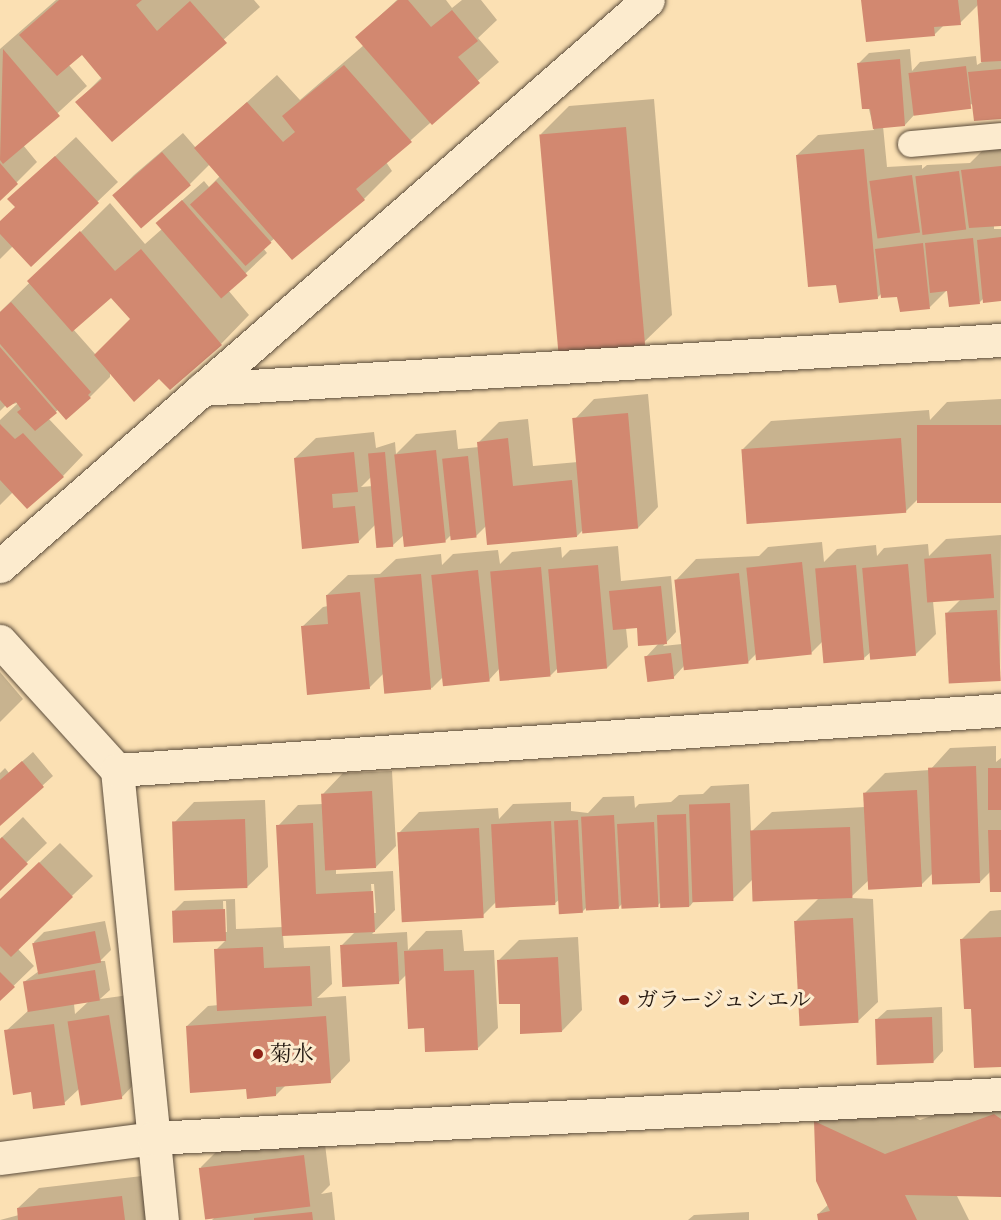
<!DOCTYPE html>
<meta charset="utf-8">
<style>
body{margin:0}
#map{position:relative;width:1001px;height:1220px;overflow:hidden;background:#fbe0b3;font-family:"IM FELL Great Primer","Noto Serif JP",serif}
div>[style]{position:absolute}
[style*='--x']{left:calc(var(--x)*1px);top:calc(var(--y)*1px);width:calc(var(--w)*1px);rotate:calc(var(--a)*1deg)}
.shadow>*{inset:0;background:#0003}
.building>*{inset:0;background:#d28870;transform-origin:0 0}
.roads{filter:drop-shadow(0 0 2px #5a4b3a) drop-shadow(0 0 2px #5a4b3a)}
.service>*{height:26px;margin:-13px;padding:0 13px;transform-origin:13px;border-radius:13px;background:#fcebce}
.minor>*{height:33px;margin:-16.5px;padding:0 16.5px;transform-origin:16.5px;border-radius:16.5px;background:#fcebce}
.dots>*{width:16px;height:16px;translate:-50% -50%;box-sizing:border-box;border:3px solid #fcebce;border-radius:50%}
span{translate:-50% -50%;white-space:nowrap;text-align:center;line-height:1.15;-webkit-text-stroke:6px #fcebce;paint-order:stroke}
.poi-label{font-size:22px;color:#241911}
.left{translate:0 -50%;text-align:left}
</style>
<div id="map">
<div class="shadow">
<i style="clip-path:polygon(56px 0,254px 0,260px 7px,112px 140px,77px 102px,102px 77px,82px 52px,68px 64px,87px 86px,23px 145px,37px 162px,0 199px,0 49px)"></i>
<i style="clip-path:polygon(evenodd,397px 0,446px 0,452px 8px,462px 0,481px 0,497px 20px,478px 38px,499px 62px,386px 162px,392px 171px,364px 199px,275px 238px,263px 248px,267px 253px,228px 290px,249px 315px,221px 344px,159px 377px,110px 372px,110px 377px,90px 397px,59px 409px,48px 418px,83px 455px,63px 476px,13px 492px,0 505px,0 420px,18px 403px,6px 405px,0 411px,0 312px,110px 203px,145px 244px,162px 229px,178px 204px,204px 181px,209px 187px,220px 176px,210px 164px,190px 184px,114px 195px,134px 175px,183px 133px,196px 148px,277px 75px,300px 100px,364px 45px,357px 37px,397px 0,111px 296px,132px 319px,96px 355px,73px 329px,111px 296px)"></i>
<i style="clip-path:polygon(863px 0,1001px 0,1001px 117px,973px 104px,915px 114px,905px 125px,883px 126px,887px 167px,922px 165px,922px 169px,927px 165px,970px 163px,983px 150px,1001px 148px,1001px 224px,994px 225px,994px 229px,1001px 229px,1001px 299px,984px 298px,980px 302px,948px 289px,930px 307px,898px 296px,882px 293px,877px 298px,838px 284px,797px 155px,818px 135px,874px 130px,858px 64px,869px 53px,910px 49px,912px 71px,920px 62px,976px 56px,977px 65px,982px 62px,979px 4px,960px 23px,944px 25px,934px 35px)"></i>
<i style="clip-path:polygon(654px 99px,672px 315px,643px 343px,541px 134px,569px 106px)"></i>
<i style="clip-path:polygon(76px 137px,118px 182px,31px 265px,13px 246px,0 259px,0 225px,17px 206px,9px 199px)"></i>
<i style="clip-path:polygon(evenodd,648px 394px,658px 507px,638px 528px,584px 529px,577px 536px,487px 525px,475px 537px,450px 536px,444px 542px,404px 535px,393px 545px,376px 524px,358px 542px,295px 458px,316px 438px,374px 432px,376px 448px,395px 442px,396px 454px,416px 434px,456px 430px,458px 449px,479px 447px,479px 442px,499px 422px,528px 419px,533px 466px,578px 462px,574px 420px,594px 399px,648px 394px,372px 476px,373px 486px,361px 487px,372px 476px)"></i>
<i style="clip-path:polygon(1001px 399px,1001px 501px,923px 494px,906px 511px,743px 449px,771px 421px,929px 410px,930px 420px,947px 402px)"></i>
<i style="clip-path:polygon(1001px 535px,1000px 679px,946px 614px,961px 599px,933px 601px,936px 634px,916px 654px,872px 651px,864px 658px,823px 641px,811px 653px,756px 654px,747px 663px,684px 666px,673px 678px,646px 657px,659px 643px,638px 627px,626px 628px,628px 647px,607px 668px,558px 668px,551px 675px,500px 668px,489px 680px,443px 677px,432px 688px,384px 673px,369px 688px,302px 627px,323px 607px,328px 606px,327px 595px,348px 575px,380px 574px,396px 559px,441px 554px,442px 565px,453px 554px,498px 550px,500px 564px,512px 552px,561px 547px,562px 558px,570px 550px,618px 546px,621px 581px,671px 576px,676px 632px,663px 646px,682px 644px,676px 580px,696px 559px,759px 556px,768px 547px,822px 542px,824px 562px,837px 549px,876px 545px,877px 556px,884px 548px,928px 544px,929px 556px,946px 539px)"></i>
<i style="clip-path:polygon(0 672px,23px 699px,0 722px)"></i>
<i style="clip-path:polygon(996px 746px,996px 762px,1001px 758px,1001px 890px,991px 871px,980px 882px,934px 872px,921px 885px,869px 880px,852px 896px,830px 897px,873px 899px,878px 1002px,857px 1022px,796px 921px,819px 898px,754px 878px,733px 899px,694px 901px,690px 906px,663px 900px,657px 906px,622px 904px,618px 908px,587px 907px,582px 912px,560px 899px,554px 904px,496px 902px,482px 916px,399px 833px,419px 812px,498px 808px,499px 819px,513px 804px,571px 802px,571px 811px,588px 813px,603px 797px,634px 796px,635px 808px,639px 804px,671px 802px,679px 795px,703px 794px,711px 786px,749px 784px,751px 832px,772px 812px,865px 807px,865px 793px,885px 773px,930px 770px,950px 748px)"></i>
<i style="clip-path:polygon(33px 752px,53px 776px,0 824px,0 773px,5px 768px,9px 773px)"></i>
<i style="clip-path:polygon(evenodd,392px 771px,396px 846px,376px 867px,336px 868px,336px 874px,393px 871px,395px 910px,372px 934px,407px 932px,408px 950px,426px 931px,462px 930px,464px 951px,494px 950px,498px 1028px,478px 1048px,425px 1027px,407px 974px,398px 983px,342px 945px,355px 932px,283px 935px,284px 948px,330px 946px,332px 984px,317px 998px,346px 996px,350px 1061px,330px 1082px,286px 1085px,276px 1095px,248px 1087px,187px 1026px,208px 1006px,219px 1005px,216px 950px,226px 940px,174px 911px,184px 901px,235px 899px,236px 929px,283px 927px,278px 826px,298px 805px,323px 804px,323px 794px,343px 773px,392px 771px,371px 884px,374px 884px,376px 913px,373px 913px,371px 884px,392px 771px,223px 901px,226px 901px,227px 932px,224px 932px,223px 901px)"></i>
<i style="clip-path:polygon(265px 800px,268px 867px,247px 887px,174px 823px,194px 802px)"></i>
<i style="clip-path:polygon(23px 817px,47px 843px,0 888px,0 839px)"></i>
<i style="clip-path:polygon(60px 843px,93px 876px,17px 948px,34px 966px,0 999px,0 900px)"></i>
<i style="clip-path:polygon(1001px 910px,1001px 1066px,972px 1007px,962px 939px,990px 911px)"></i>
<i style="clip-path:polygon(evenodd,105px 921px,111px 950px,100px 961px,105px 961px,110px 990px,100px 999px,129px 995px,141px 1077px,121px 1098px,79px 1089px,64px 1103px,33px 1090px,6px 1031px,29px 1010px,24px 982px,39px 971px,34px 942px,44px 932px,105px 921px,88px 1002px,75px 1014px,74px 1004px,88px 1002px)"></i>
<i style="clip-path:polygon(578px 937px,582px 1010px,562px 1031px,521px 1002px,499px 960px,519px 940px)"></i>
<i style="clip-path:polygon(942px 1007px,943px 1051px,933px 1062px,876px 1020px,887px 1010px)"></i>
<i style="clip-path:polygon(850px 1087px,920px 1120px,1001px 1091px,1001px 1195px,956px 1194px,969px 1220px,819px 1220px,818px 1214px,829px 1204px,816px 1122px)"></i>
<i style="clip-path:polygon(324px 1136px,330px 1185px,321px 1194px,332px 1192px,335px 1220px,212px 1220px,216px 1216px,201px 1167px,221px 1147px)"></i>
<i style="clip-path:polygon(142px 1176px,147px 1220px,0 1220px,19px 1215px,18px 1208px,39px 1188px)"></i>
<i style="clip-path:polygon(749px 1212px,749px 1220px,688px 1220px,694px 1215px)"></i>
</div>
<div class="building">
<i style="clip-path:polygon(59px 0,142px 0,136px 5px,157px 31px,190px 1px,227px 43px,112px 142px,75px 102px,102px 79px,82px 55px,57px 76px,19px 35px)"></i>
<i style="clip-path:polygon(398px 0,408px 0,431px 27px,452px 10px,478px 41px,458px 57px,480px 83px,432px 125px,355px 37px)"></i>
<i style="clip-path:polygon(861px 0,958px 0,961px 25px,934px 27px,935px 36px,866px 42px)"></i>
<i style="clip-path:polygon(977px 0,1001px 0,1001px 61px,981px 62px)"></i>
<i style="clip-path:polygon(3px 49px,60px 116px,3px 164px,0 160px)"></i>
<i style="clip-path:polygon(900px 59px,905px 126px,873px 129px,870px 109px,862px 109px,857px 63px)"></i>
<i style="clip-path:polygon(344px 65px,412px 142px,356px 189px,365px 200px,292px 260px,194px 148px,247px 102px,283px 142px,295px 132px,282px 116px)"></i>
<i style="left:966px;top:66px;width:43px;height:58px;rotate:83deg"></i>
<i style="clip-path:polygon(1001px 69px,1001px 119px,974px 121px,968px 72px)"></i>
<i style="left:626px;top:127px;width:219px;height:87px;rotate:85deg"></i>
<i style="clip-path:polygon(864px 149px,878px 299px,839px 303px,836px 285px,808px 287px,796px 155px)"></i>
<i style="left:162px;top:152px;width:44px;height:66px;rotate:49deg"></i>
<i style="clip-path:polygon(55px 156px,99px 203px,31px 267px,0 234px,0 221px,15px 207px,7px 199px)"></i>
<i style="clip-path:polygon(0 163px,18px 184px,0 201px)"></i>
<i style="clip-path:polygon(1001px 166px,1001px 226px,969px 228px,961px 170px)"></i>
<i style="left:959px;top:171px;width:59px;height:44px;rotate:83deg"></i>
<i style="left:912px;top:175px;width:58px;height:43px;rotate:82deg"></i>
<i style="left:216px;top:181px;width:83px;height:35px;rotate:48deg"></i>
<i style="left:182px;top:200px;width:100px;height:35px;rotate:49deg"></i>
<i style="clip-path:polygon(80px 231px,115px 271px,141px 249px,222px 345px,170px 390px,159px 379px,134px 402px,94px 355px,130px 319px,111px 298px,72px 332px,27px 281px)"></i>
<i style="clip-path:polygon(1001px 237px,1001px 301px,983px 303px,977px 240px)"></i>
<i style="clip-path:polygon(973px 238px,980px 304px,949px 307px,947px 291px,930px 293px,925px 243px)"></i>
<i style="clip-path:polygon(923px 243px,930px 309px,900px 312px,897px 297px,881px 298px,875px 249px)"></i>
<i style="clip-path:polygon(11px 302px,91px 392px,88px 395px,91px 398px,66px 420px,0 344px,0 312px)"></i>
<i style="clip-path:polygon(0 347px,57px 413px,35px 431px,17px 412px,21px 409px,16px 402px,7px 408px,0 400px)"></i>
<i style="left:628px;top:413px;width:116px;height:56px;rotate:85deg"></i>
<i style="clip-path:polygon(0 424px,15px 439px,23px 433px,64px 477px,27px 509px,0 480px)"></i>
<i style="left:1001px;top:425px;width:78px;height:84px;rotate:90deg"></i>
<i style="clip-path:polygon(508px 438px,513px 486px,572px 480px,577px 537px,487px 545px,477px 442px)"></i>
<i style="left:901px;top:438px;width:75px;height:160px;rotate:86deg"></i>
<i style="left:436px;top:450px;width:93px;height:42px;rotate:84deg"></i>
<i style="clip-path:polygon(354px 452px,358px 492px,332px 494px,333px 508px,355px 506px,359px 543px,302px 549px,294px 458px)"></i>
<i style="left:385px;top:452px;width:95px;height:17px;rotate:85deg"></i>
<i style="left:468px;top:456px;width:82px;height:26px;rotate:84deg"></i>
<i style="left:991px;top:554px;width:44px;height:67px;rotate:86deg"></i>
<i style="left:802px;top:562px;width:93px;height:56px;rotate:84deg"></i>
<i style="left:908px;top:564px;width:92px;height:46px;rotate:85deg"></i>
<i style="left:598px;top:565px;width:104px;height:50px;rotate:85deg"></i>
<i style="left:856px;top:565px;width:95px;height:41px;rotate:85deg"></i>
<i style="left:541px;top:567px;width:110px;height:51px;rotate:85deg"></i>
<i style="left:478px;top:570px;width:112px;height:47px;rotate:84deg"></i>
<i style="left:739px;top:573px;width:91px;height:65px;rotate:84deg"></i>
<i style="left:421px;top:574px;width:116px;height:47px;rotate:85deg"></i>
<i style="clip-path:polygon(661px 586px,667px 644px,638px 646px,637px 628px,613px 630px,609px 591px)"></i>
<i style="clip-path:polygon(360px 592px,370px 689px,307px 695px,301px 626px,328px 624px,326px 595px)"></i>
<i style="left:997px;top:610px;width:71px;height:52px;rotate:87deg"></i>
<i style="left:671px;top:653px;width:26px;height:27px;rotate:83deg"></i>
<i style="clip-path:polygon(22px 761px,44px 787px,0 826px,0 780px)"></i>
<i style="left:976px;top:766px;width:117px;height:48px;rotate:88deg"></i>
<i style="left:988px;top:768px;width:13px;height:42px"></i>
<i style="left:917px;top:790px;width:97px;height:54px;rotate:87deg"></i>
<i style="left:372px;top:791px;width:77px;height:51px;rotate:87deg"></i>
<i style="left:730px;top:803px;width:98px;height:41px;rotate:88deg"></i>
<i style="left:686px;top:814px;width:93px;height:29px;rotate:88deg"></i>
<i style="left:614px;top:815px;width:94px;height:33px;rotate:87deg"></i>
<i style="left:245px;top:819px;width:69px;height:73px;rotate:88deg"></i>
<i style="left:578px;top:820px;width:93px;height:24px;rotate:87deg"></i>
<i style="left:551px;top:821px;width:84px;height:60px;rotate:87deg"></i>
<i style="left:654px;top:822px;width:85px;height:37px;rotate:87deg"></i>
<i style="clip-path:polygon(313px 823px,316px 894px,373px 891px,375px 932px,282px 936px,276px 825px)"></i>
<i style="left:850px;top:827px;width:71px;height:100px;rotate:88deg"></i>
<i style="left:479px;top:828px;width:90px;height:82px;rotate:87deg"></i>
<i style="clip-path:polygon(988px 830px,1001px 830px,1001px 892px,990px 892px)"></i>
<i style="clip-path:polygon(2px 837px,28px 864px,0 891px,0 839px)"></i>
<i style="clip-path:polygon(39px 862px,73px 897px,11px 957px,0 946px,0 899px)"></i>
<i style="left:225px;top:909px;width:32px;height:53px;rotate:88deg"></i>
<i style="left:853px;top:918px;width:105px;height:59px;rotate:87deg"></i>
<i style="left:95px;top:931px;width:32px;height:64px;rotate:79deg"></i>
<i style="clip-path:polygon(1001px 937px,1001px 1067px,974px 1068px,971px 1009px,964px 1009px,960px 939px)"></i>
<i style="left:397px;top:942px;width:42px;height:57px;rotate:87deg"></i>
<i style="clip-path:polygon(263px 947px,264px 968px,310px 966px,312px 1006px,217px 1011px,214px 949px)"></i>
<i style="clip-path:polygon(443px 949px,444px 971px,474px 970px,478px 1050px,425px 1052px,424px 1028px,408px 1029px,404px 951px)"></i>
<i style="clip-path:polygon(558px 957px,562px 1032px,520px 1034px,520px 1004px,499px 1004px,497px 960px)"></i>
<i style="left:95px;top:970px;width:31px;height:73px;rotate:81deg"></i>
<i style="clip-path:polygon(0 972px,15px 987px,0 1001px)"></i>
<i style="left:109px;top:1015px;width:85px;height:42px;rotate:81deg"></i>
<i style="clip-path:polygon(326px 1016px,331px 1083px,276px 1087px,276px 1096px,247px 1099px,246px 1089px,190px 1093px,186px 1026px)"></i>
<i style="left:932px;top:1017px;width:46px;height:57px;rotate:88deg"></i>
<i style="clip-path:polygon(54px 1024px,65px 1105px,33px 1109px,31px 1092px,13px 1095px,4px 1030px)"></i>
<i style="clip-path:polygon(994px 1114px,1001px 1119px,1001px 1197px,905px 1195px,917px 1220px,818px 1220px,817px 1214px,830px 1211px,816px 1181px,814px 1121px,885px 1154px)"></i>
<i style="left:304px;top:1155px;width:52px;height:106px;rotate:83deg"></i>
<i style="clip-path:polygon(122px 1196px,125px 1220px,18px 1220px,17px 1208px)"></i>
<i style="clip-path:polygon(312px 1212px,313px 1220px,254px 1220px,254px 1218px)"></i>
</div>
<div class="roads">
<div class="service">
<i style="--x:911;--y:144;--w:90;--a:-5.1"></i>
</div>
<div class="minor">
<i style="--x:202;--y:389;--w:801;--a:-3.51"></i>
<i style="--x:0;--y:566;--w:860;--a:-41.14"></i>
<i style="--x:0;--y:641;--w:174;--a:47.8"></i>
<i style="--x:117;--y:770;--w:452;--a:84.3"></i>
<i style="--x:117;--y:770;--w:886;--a:-3.88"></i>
<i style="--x:0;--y:1158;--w:154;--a:-7.4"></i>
<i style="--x:153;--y:1138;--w:849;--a:-2.97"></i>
</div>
</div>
<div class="dots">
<i style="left:624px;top:1000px;background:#8f2418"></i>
<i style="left:258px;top:1054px;background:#8f2418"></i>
</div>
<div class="poi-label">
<span class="left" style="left:636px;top:1000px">ガラージュシエル</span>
<span class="left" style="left:270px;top:1054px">菊水</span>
</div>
</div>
